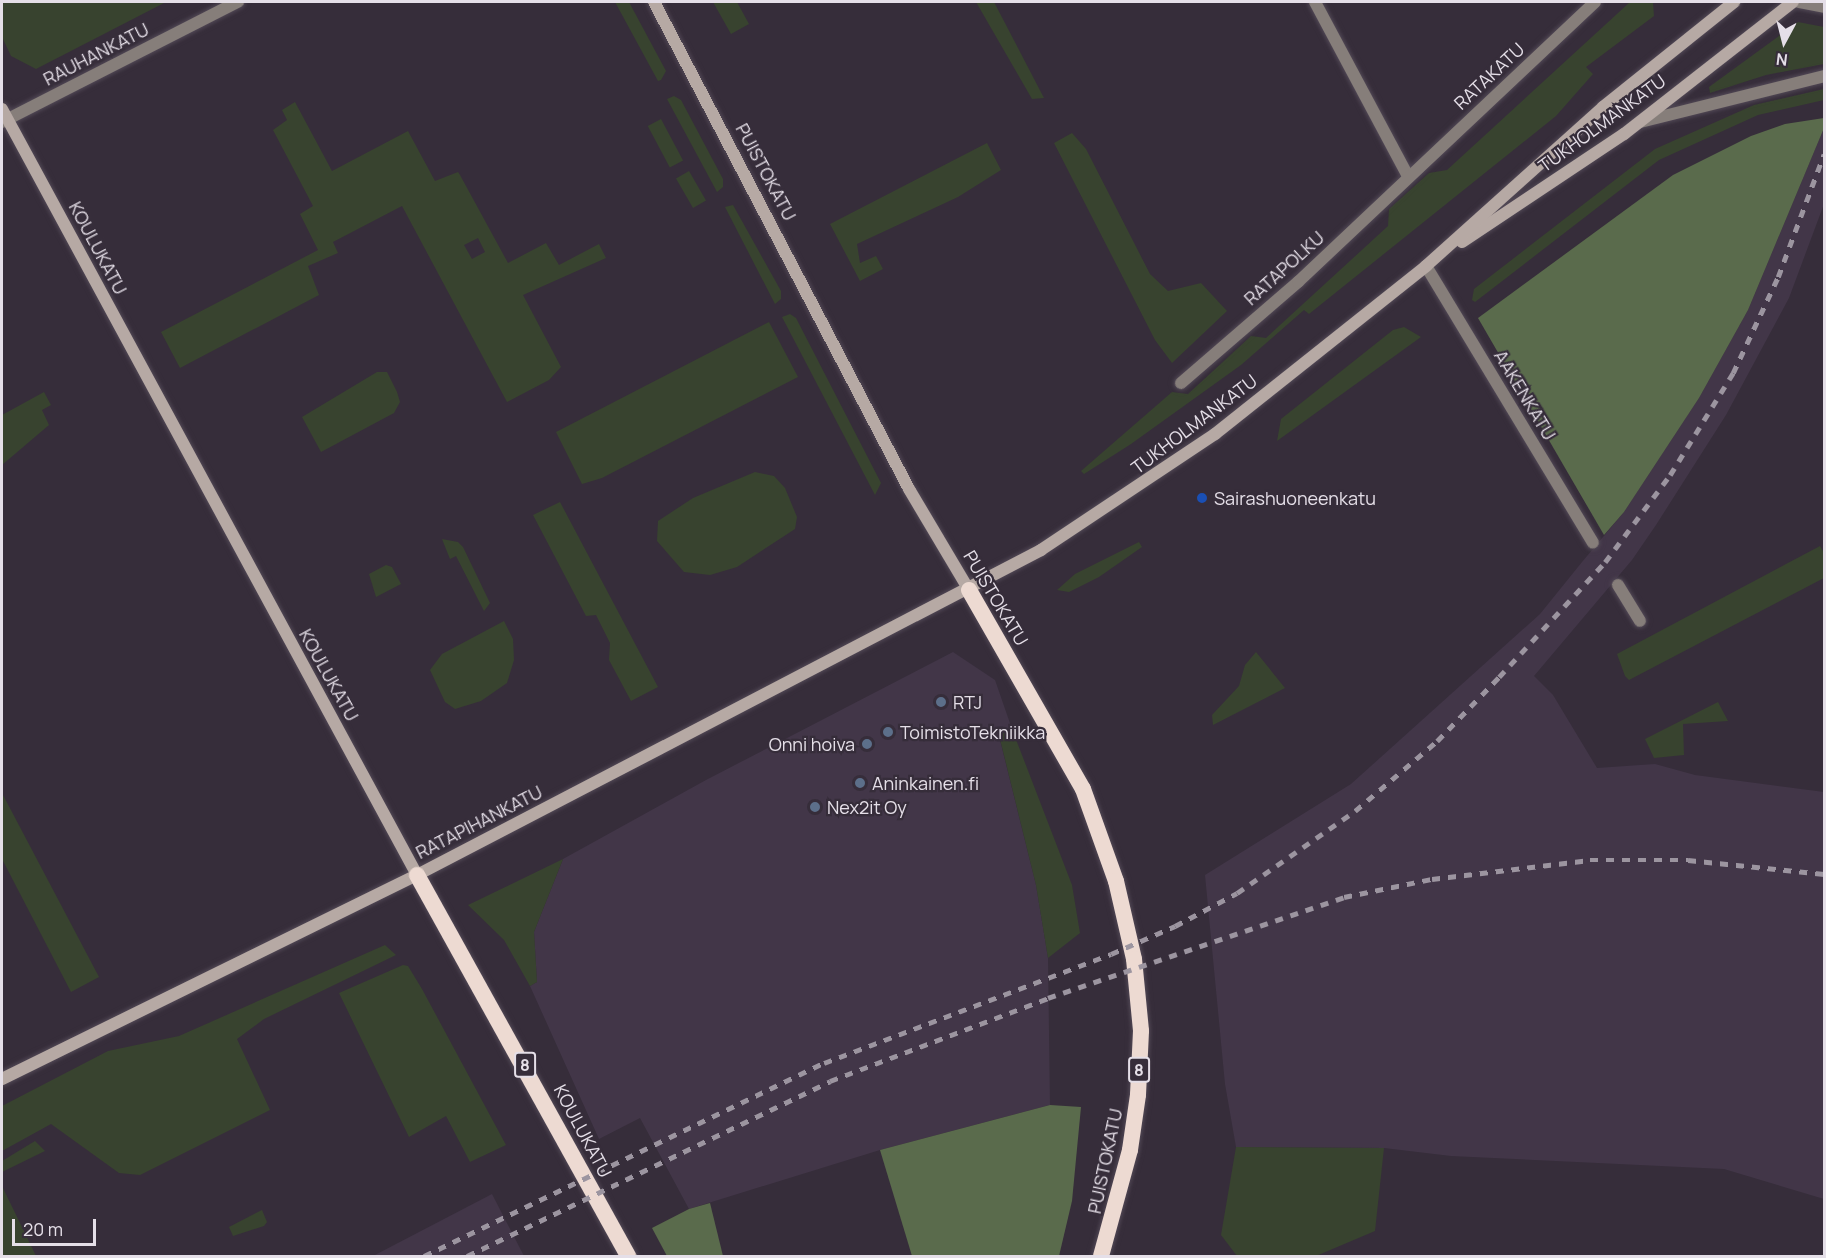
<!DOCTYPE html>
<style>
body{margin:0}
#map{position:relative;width:1826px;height:1258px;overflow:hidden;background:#362d3a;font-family:Manrope,sans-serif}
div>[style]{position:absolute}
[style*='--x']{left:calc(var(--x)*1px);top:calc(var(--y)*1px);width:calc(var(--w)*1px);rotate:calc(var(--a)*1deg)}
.built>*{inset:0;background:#423648}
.green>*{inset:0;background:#38432f;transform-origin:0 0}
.forest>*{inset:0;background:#5a6b4c}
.roads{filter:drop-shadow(0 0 2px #524956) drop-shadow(0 0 2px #524956)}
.minor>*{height:12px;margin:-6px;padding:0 6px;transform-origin:6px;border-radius:6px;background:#867e7a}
.secondary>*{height:12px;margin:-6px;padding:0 6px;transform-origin:6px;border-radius:6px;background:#b6a9a4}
.trunk>*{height:16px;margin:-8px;padding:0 8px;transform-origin:8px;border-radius:8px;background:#eddad2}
.rail>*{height:4.5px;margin-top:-2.25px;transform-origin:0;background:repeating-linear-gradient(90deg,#9c95a0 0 8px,transparent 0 16px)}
.dots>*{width:16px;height:16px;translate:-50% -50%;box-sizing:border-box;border:3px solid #362d3a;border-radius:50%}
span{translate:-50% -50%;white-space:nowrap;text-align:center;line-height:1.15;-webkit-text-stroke:4.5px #362d3a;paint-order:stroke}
.shield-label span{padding:2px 4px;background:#362d3a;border:2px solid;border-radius:4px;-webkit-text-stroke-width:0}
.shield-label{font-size:16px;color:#e5dfe8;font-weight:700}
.street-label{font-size:18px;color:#e5dfe8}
.poi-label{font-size:18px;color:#e5dfe8}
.left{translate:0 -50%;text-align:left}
.right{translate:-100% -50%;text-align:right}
.frame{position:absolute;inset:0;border:3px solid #e5dfe8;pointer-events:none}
.north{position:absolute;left:1754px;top:12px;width:60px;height:60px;-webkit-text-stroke:4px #362d3a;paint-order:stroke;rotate:187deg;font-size:16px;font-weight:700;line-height:24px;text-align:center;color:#e5dfe8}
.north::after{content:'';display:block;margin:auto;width:21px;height:27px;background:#e5dfe8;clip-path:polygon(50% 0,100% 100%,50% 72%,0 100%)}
.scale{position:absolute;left:12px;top:1219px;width:84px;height:27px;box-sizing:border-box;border:3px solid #e5dfe8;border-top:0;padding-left:8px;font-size:18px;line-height:21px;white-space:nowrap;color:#e5dfe8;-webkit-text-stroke:4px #362d3a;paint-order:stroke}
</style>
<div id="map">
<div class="built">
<i style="clip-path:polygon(1824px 128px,1824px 204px,1789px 298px,1726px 415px,1656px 525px,1632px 560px,1534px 676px,1553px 695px,1597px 768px,1655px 764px,1695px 775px,1824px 792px,1824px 1199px,1724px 1169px,1451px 1156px,1384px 1148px,1236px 1147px,1225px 1084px,1205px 875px,1351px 784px,1540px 614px,1582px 562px,1624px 512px,1699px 398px,1748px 310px)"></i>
<i style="clip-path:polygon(953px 652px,995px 680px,1012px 729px,999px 736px,1036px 885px,1048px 958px,1050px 1105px,880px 1150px,689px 1209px,640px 1118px,599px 1139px,530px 986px,537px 982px,534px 932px,563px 859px,706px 780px)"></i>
<i style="clip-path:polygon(492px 1194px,524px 1256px,373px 1256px)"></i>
</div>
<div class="green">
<i style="clip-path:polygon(2px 2px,166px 2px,36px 69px,11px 56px,2px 37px)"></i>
<i style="clip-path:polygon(615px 2px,629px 2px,666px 71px,661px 80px,658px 81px)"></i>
<i style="clip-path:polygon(713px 2px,737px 2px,749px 24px,731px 34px)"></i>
<i style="clip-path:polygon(976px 2px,994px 2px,1044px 98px,1032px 99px)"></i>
<i style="clip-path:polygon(1630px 2px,1653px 2px,1654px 16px,1586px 67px,1593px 74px,1556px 116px,1309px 314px,1304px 310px,1241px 365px,1131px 444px,1084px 474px,1081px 471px,1172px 392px,1188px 394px,1251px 336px,1266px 338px,1388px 226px,1389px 209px,1429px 173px,1447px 170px)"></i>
<i style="clip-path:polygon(1798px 22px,1824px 27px,1824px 64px,1766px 75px,1710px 93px,1709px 87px)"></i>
<i style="clip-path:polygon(1824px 89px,1824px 100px,1758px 115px,1659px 160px,1475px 302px,1472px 300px,1474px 289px,1655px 149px,1754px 105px)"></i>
<i style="clip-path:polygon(674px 96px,681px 100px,723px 179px,723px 187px,717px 192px,667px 99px)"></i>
<i style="clip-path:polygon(evenodd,295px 102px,332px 171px,408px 131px,435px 181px,458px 172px,460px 175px,508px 263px,546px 243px,559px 265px,599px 244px,606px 258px,523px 295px,561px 367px,549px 380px,507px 402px,402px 206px,333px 242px,338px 253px,308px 266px,319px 295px,180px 368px,161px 332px,318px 250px,300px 214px,313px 206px,273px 130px,287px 120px,282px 110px,295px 102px,478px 238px,485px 252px,472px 259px,464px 245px,478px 238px)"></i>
<i style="left:661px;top:119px;width:47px;height:15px;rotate:62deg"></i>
<i style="clip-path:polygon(1072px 133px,1086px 149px,1150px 274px,1168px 291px,1201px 283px,1227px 311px,1172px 363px,1155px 340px,1054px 143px)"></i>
<i style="clip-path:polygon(987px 143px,1001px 170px,958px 197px,857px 244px,860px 263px,876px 256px,883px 269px,860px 281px,830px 224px)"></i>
<i style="left:689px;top:171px;width:34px;height:15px;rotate:60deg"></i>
<i style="clip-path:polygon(733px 205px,781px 291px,781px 299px,775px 304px,725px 207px)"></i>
<i style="clip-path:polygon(790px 314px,796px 318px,881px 483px,875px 495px,782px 317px)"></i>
<i style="clip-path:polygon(769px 322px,798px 377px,602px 478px,582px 484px,556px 432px)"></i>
<i style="clip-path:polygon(1404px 327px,1421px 337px,1277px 441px,1281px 419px,1393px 330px)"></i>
<i style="clip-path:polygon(377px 372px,387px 372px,397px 392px,400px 402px,394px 413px,321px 452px,302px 417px)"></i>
<i style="clip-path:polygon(44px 392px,51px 405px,42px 410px,49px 425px,2px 465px,2px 415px)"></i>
<i style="clip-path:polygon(755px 472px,774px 476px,785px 488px,797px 517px,795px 529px,737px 567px,710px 575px,684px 572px,657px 541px,658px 521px,693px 498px)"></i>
<i style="clip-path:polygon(560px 502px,658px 687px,631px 701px,609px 660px,610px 643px,596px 615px,586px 616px,533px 515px)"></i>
<i style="clip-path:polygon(442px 539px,458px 542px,463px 547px,490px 603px,484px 611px,456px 556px,450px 559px)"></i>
<i style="clip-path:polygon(1139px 542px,1142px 547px,1099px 577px,1069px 592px,1057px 590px,1075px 574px)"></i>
<i style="clip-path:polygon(1820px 546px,1824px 553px,1824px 578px,1629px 680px,1625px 676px,1617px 654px)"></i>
<i style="clip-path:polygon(386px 565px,392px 567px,401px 584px,376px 597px,369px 574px)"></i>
<i style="clip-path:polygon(504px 621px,513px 639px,514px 660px,507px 683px,481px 701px,455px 709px,445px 702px,430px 670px,442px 654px)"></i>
<i style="clip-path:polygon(1256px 652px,1285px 688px,1213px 725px,1212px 715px,1239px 686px,1245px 665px)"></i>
<i style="clip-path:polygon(1718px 702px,1728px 721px,1683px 724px,1684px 755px,1654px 758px,1645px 739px)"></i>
<i style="clip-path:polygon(1012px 729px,1072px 885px,1080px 933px,1048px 958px,1036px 885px,999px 735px)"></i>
<i style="clip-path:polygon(3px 795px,99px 977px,71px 992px,2px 859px)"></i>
<i style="clip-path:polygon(563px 859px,534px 932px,537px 982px,530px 986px,504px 940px,468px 905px)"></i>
<i style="clip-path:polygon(385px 945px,396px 955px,264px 1019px,237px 1039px,270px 1110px,140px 1175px,119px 1173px,51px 1124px,2px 1151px,2px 1106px,108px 1051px,179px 1036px)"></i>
<i style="clip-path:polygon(403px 965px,408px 966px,422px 989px,506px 1145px,470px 1162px,446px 1116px,409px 1137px,339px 993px)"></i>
<i style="clip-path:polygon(35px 1141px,45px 1151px,2px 1172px,2px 1161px)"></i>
<i style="clip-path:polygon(1236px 1147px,1384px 1148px,1375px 1231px,1316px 1256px,1237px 1256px,1221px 1235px)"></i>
<i style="clip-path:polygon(2px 1186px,36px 1256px,2px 1256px)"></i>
<i style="clip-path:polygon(262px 1210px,267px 1222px,264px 1226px,233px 1236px,229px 1227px)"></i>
</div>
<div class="forest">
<i style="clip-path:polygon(1824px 118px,1824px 128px,1748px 310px,1699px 398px,1624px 512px,1604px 535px,1478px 318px,1673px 175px,1751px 136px,1785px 124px)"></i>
<i style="clip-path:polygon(1050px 1105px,1081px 1107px,1072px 1201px,1059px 1256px,912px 1256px,880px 1150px)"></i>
<i style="clip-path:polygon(710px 1203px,723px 1256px,667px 1256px,652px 1228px,689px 1209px)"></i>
</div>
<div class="roads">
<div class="minor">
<i style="--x:1315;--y:2;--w:197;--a:61.9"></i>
<i style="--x:1799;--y:2;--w:25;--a:11"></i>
<i style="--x:2;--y:122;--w:265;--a:-27"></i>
<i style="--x:1640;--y:122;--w:190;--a:-14"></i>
<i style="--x:1426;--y:266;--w:323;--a:58.9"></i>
<i style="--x:1181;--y:383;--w:155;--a:-40.8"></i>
<i style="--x:1298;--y:282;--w:408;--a:-43.3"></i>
<i style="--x:1618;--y:585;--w:42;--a:58.6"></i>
</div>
<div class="secondary">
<i style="--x:654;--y:2;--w:550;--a:62.36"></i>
<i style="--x:909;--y:489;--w:117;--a:59.3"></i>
<i style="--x:2;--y:109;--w:871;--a:61.55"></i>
<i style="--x:1462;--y:242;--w:195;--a:-33.7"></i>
<i style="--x:1624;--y:134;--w:214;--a:-38"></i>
<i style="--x:2;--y:1079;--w:462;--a:-26.2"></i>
<i style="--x:417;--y:875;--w:704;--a:-27.51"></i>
<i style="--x:1041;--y:550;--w:209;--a:-33.7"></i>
<i style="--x:1215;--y:434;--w:270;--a:-38.5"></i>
<i style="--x:1426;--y:266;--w:238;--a:-41.9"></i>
<i style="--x:1603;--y:107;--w:168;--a:-38.7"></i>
</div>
<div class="trunk">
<i style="--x:969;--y:590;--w:229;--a:60.2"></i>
<i style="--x:1083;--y:789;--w:98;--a:70.3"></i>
<i style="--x:1116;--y:881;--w:80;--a:77"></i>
<i style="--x:1134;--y:959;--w:72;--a:84.4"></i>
<i style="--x:1141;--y:1031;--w:64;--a:92.7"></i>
<i style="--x:1138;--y:1095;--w:56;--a:98.3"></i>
<i style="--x:1130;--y:1150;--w:110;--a:105.3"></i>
<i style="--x:417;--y:875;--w:436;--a:61"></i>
</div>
</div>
<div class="rail">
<i style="--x:424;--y:1256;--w:444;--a:-25.8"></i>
<i style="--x:824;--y:1063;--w:307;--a:-20.8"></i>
<i style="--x:1111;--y:954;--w:70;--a:-23.6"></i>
<i style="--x:1175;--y:926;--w:70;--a:-28"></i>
<i style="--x:1237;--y:893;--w:144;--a:-34.8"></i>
<i style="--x:1355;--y:811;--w:108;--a:-40.5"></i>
<i style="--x:1437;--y:741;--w:89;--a:-45.9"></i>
<i style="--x:1499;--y:677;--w:156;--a:-47.3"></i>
<i style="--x:1605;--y:562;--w:109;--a:-53.2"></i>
<i style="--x:1670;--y:475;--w:120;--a:-58.3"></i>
<i style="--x:1733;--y:373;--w:106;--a:-64.9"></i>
<i style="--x:1778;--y:277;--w:131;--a:-69.5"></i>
<i style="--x:467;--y:1256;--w:403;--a:-25.7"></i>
<i style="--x:830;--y:1081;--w:233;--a:-20.8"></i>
<i style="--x:1048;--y:998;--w:313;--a:-18.8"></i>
<i style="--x:1344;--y:897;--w:90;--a:-11.6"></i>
<i style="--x:1432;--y:879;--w:159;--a:-6.9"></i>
<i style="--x:1590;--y:860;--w:98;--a:0"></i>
<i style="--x:1688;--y:860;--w:137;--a:5.9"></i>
</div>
<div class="dots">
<i style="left:1202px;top:498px;background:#1a4fb4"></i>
<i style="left:941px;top:702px;background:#5c6f8a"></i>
<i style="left:888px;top:732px;background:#5c6f8a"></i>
<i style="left:867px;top:744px;background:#5c6f8a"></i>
<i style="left:860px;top:783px;background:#5c6f8a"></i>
<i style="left:815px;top:807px;background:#5c6f8a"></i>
</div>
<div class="shield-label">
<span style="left:525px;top:1065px">8</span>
<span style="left:1139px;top:1070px">8</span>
</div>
<div class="street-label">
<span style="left:96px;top:54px;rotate:-27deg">RAUHANKATU</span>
<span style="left:1489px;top:76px;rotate:-43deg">RATAKATU</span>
<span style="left:1602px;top:123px;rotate:-36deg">TUKHOLMANKATU</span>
<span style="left:766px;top:172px;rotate:62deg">PUISTOKATU</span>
<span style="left:98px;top:248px;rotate:62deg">KOULUKATU</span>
<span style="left:1284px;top:268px;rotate:-42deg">RATAPOLKU</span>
<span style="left:1525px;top:395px;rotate:59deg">AAKENKATU</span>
<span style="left:1194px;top:424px;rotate:-37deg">TUKHOLMANKATU</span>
<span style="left:996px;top:598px;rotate:59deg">PUISTOKATU</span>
<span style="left:329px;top:675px;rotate:61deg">KOULUKATU</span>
<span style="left:479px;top:822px;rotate:-27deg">RATAPIHANKATU</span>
<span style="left:583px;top:1131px;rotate:62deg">KOULUKATU</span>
<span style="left:1105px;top:1161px;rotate:-78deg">PUISTOKATU</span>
</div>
<div class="poi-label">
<span class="left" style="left:1214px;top:498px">Sairashuoneenkatu</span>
<span class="left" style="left:953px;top:702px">RTJ</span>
<span class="left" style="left:900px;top:732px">ToimistoTekniikka</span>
<span class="right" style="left:855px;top:744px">Onni hoiva</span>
<span class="left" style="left:872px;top:783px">Aninkainen.fi</span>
<span class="left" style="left:827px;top:807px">Nex2it Oy</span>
</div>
<div class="frame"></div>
<div class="north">N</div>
<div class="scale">20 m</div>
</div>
